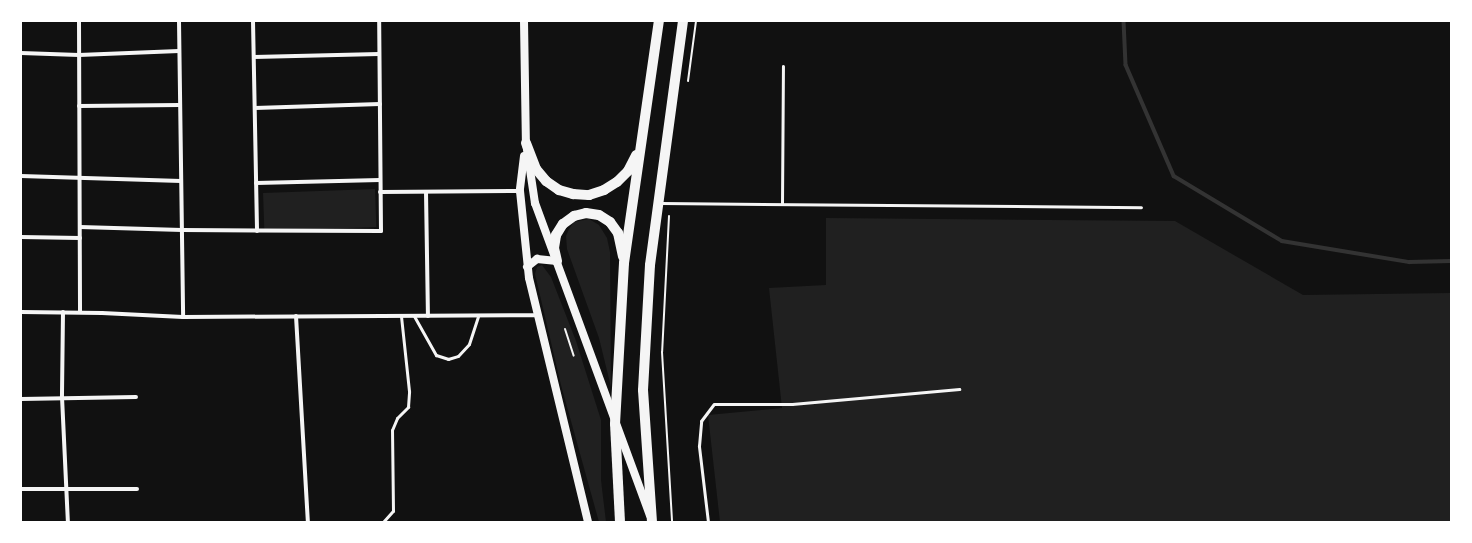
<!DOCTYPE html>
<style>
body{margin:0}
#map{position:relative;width:1472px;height:543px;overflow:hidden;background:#111;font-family:"Crimson Pro",serif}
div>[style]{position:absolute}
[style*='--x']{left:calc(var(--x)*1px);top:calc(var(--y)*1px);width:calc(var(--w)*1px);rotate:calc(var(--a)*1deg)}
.green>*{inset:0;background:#202020;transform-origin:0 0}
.stream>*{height:3.5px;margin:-1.75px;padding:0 1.75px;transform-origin:1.75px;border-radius:1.75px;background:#333}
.path>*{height:2px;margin:-1px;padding:0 1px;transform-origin:1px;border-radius:1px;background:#f5f5f5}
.service>*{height:3px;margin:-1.5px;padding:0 1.5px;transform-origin:1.5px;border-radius:1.5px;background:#f5f5f5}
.minor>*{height:4px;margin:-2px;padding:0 2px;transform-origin:2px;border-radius:2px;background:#f5f5f5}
.secondary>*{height:8px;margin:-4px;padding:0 4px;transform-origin:4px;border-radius:4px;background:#f5f5f5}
.primary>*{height:10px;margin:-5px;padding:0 5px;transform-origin:5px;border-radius:5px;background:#f5f5f5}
span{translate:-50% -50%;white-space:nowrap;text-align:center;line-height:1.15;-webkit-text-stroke:3px #fff;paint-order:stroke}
.frame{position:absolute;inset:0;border:22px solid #fff;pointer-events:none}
</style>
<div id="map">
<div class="green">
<i style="left:375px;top:189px;width:38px;height:112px;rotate:88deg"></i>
<i style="clip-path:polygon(826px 218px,1175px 221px,1303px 295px,1451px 293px,1451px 522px,720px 522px,708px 415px,782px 408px,769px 288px,826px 285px)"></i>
<i style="clip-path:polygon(589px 219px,599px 225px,607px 238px,610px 252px,611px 387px,599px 338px,567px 249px,566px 236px,569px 229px,574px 222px)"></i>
<i style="clip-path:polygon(542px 265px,551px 277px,576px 341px,601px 420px,601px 480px,606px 522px,599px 522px,561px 385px,535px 274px,537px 267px)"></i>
</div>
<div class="stream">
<i style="--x:1124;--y:21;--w:44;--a:87.4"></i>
<i style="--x:1126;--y:65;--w:121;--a:66.6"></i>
<i style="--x:1174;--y:176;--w:126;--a:31"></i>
<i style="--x:1282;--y:241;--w:129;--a:9.4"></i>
<i style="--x:1409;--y:262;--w:42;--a:-1.4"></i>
</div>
<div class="path">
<i style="--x:688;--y:81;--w:61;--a:-82.4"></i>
<i style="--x:669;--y:216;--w:136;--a:92.9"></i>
<i style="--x:662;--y:352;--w:170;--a:86.6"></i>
<i style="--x:565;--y:329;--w:28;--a:72"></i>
</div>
<div class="service">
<i style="--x:661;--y:203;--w:480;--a:0.5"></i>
<i style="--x:782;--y:204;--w:138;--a:-89.6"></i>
<i style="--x:414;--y:316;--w:45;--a:60.6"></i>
<i style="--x:436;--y:355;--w:13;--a:18"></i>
<i style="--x:448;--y:359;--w:10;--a:-17"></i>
<i style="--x:458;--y:356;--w:16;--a:-47"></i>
<i style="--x:469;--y:344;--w:29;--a:-72"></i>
<i style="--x:383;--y:522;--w:15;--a:-48"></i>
<i style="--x:393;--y:511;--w:81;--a:-90.7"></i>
<i style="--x:392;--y:430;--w:13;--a:-67"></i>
<i style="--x:397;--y:418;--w:16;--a:-45"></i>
<i style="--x:408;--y:407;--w:16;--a:-86"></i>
<i style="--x:409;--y:391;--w:75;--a:-96.1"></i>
<i style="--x:708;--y:522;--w:77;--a:-96.8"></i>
<i style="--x:699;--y:446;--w:25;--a:-85"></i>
<i style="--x:701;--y:421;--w:21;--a:-53"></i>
<i style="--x:714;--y:404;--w:78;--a:0"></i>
<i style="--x:792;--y:404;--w:168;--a:-5.1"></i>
</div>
<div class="minor">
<i style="--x:79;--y:21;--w:291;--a:89.8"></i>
<i style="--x:179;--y:21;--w:296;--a:89.2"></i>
<i style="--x:253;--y:21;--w:210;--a:88.9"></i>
<i style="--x:21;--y:53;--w:58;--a:2"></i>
<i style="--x:79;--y:55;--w:100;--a:-2.3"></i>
<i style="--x:254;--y:57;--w:125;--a:-1.4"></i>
<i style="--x:79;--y:106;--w:101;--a:-0.6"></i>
<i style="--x:255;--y:108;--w:125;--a:-1.8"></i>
<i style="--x:21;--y:176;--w:160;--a:1.8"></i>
<i style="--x:256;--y:183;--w:124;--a:-1.4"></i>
<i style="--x:380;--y:192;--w:140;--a:-0.4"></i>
<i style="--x:426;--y:192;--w:124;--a:89.1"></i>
<i style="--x:80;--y:227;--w:102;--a:1.7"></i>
<i style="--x:182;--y:230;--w:199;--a:0.3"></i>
<i style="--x:381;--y:231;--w:210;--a:-90.5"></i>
<i style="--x:21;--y:237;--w:59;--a:1"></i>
<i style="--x:21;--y:312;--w:81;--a:0.7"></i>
<i style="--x:102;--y:313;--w:81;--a:2.8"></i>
<i style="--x:183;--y:317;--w:354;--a:-0.3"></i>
<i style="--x:63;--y:312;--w:85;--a:90.7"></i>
<i style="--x:62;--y:397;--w:125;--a:87.3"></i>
<i style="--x:296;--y:316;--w:206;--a:86.7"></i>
<i style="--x:21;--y:399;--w:115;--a:-1"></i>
<i style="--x:21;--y:489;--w:116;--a:0"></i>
</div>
<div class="secondary">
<i style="--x:524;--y:21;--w:122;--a:89.1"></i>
<i style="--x:526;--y:143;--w:61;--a:81.5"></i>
<i style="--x:535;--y:203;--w:333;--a:69.8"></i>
<i style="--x:524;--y:156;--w:35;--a:97"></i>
<i style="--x:520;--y:191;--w:87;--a:84.1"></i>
<i style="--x:529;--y:278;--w:251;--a:76.4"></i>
<i style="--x:527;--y:267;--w:13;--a:-39"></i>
<i style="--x:537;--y:259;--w:20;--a:6"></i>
</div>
<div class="primary">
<i style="--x:526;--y:143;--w:28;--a:69"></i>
<i style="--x:536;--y:169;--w:16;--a:50"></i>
<i style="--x:546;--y:181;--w:16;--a:35"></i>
<i style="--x:559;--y:190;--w:15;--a:16"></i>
<i style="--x:573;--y:194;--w:16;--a:4"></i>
<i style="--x:589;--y:195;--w:16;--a:-18"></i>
<i style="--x:604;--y:190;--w:15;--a:-32"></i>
<i style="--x:617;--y:182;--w:16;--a:-45"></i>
<i style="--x:628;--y:171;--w:18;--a:-63"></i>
<i style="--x:557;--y:261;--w:13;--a:-103"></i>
<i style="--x:554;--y:248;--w:13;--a:-81"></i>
<i style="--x:556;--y:235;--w:13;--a:-58"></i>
<i style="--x:563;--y:224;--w:14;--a:-36"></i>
<i style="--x:574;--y:216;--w:12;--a:-14"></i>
<i style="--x:586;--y:213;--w:13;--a:9"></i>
<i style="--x:599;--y:215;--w:13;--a:32"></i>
<i style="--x:610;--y:222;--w:14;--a:54"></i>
<i style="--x:618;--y:233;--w:24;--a:78"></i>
<i style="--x:620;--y:522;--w:98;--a:-92.9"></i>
<i style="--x:615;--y:424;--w:161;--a:-86.8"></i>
<i style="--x:624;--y:263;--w:245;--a:-81.8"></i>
<i style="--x:652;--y:522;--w:132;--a:-93.9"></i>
<i style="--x:643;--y:390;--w:125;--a:-86.8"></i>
<i style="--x:650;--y:265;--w:246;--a:-82.3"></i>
</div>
<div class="frame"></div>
</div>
